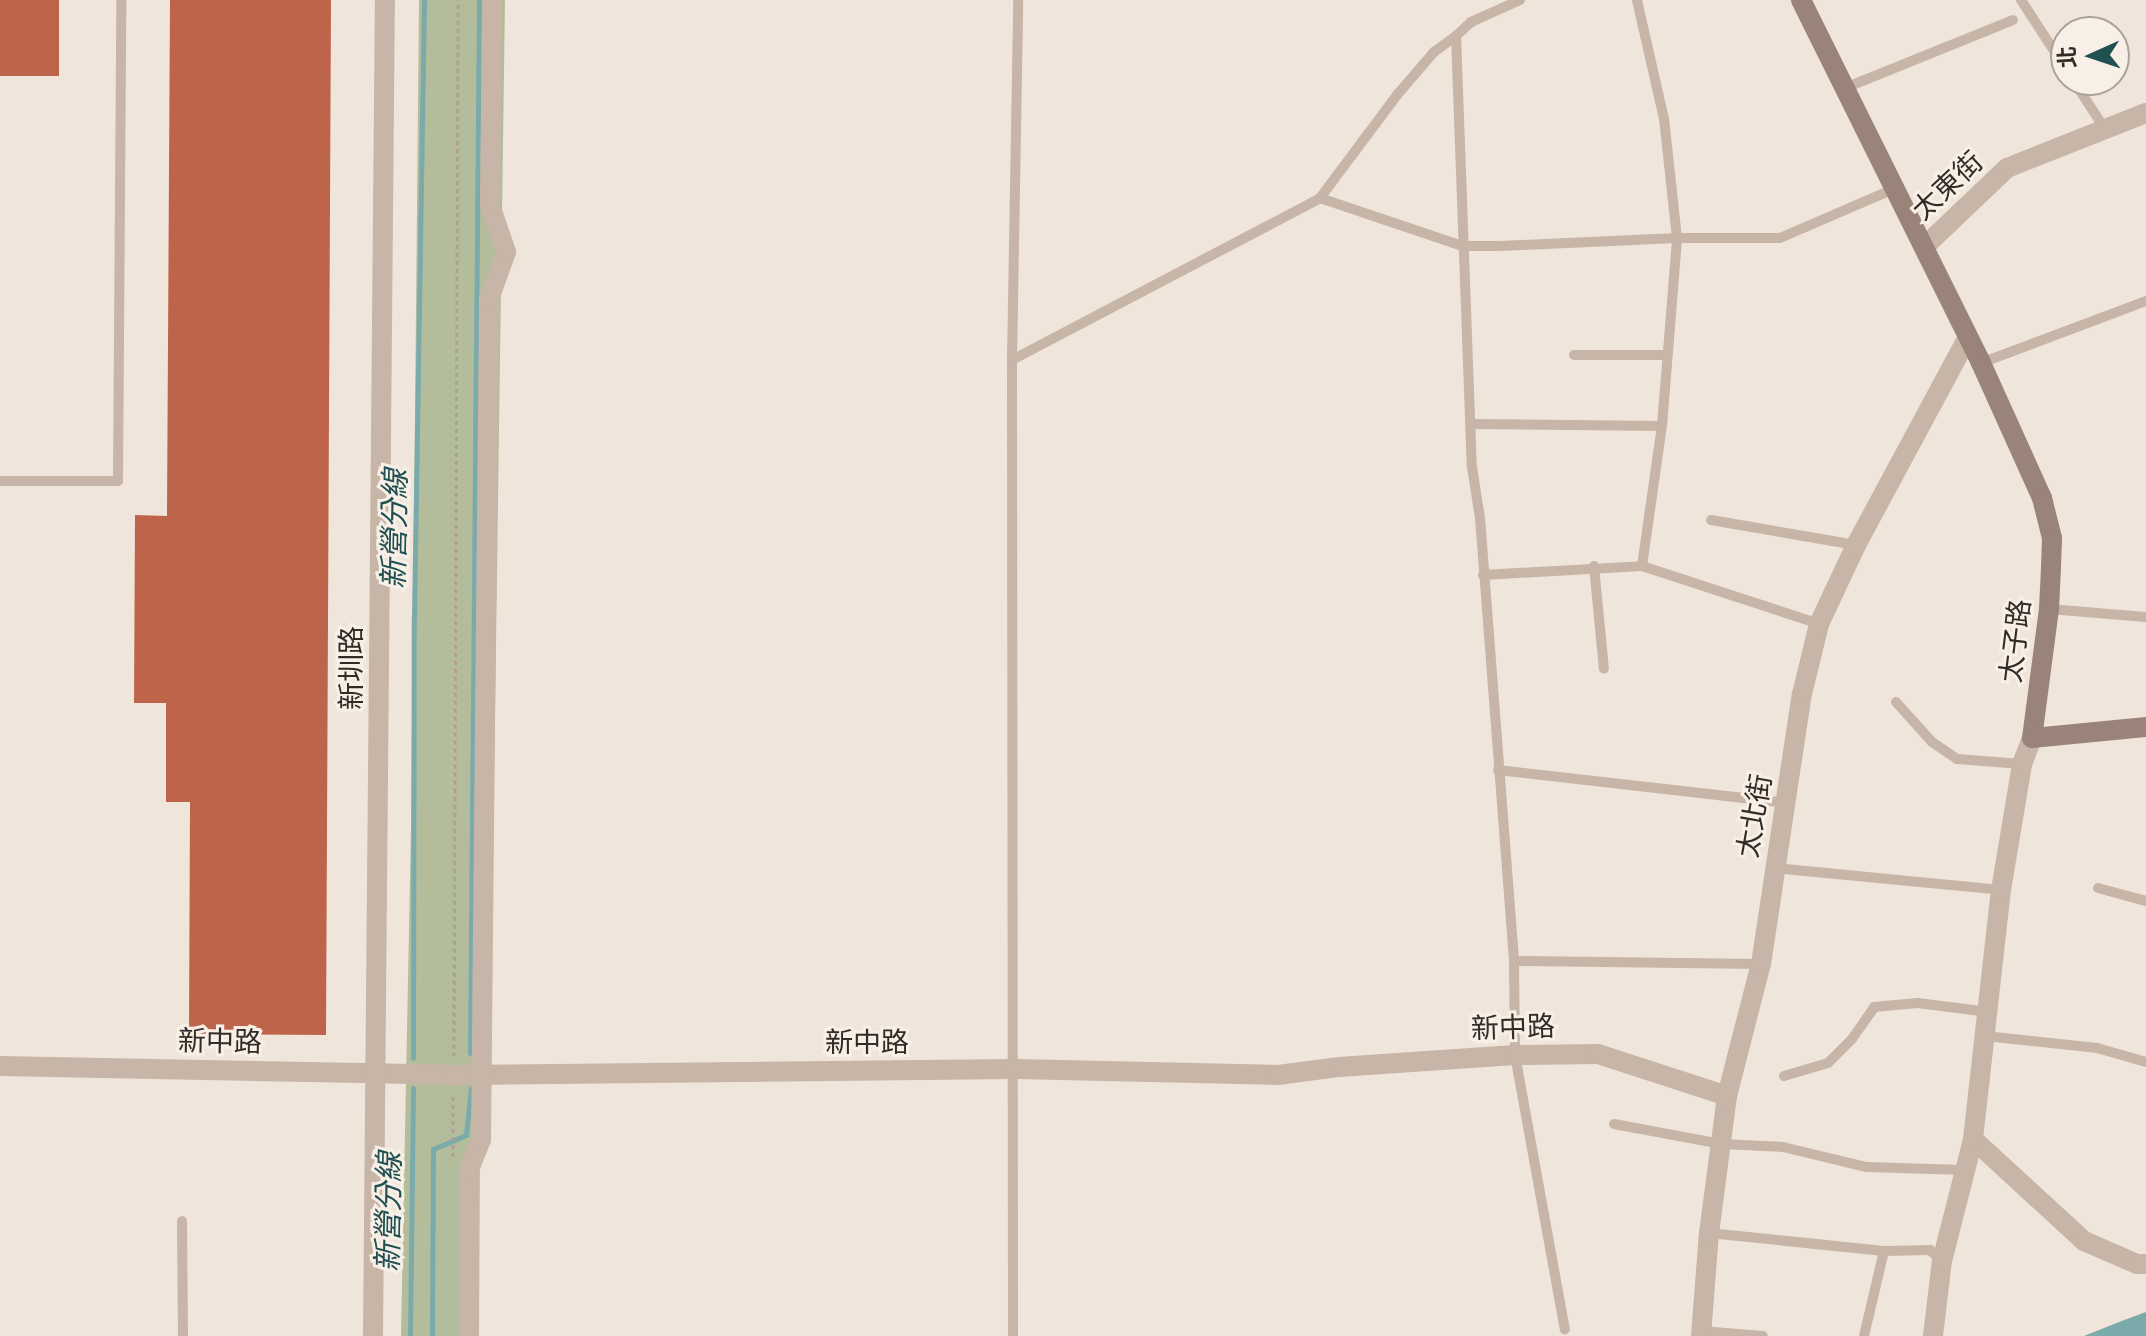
<!DOCTYPE html>
<meta charset="utf-8">
<style>
body{margin:0}
#map{position:relative;width:2146px;height:1336px;overflow:hidden;background:#f0e5da;font-family:"Nunito Sans","Noto Sans TC",sans-serif}
div>[style]{position:absolute}
[style*='--x']{left:calc(var(--x)*1px);top:calc(var(--y)*1px);width:calc(var(--w)*1px);rotate:calc(var(--a)*1deg)}
.green>*{inset:0;background:#b3bd9c}
.water>*{inset:0;background:#7baaab}
.stream>*{height:5px;margin:-2.5px;padding:0 2.5px;transform-origin:2.5px;border-radius:2.5px;background:#7baaab}
.building>*{inset:0;background:#be644b;transform-origin:0 0}
.path>*{height:3px;margin-top:-1.5px;transform-origin:0;background:repeating-linear-gradient(90deg,#b29f92 0 4px,transparent 0 8px)}
.lane>*{height:10px;margin:-5px;padding:0 5px;transform-origin:5px;border-radius:5px;background:#c7b5a7}
.street>*{height:20px;margin:-10px;padding:0 10px;transform-origin:10px;border-radius:10px;background:#c7b5a7}
.secondary>*{height:20px;margin:-10px;padding:0 10px;transform-origin:10px;border-radius:10px;background:#9a8479}
span{translate:-50% -50%;white-space:nowrap;text-align:center;line-height:1.15;-webkit-text-stroke:6px #f8efe6;paint-order:stroke}
.street-label{font-size:28px;color:#342b27}
.water-label{font-size:30px;color:#205052;font-style:italic}
.north{position:absolute;left:2050px;top:16px;width:80px;height:80px;box-sizing:border-box;background:#f8efe6;border:2px solid #aaa19a;border-radius:50%;rotate:267deg;font-size:22px;font-weight:700;line-height:32px;text-align:center;color:#342b27}
.north::after{content:'';display:block;margin:auto;width:28px;height:36px;background:#205052;clip-path:polygon(50% 0,100% 100%,50% 72%,0 100%)}
</style>
<div id="map">
<div class="green">
<i style="clip-path:polygon(419px 0,505px 0,492px 932px,486px 1149px,478px 1175px,478px 1336px,401px 1336px,411px 826px)"></i>
</div>
<div class="water">
<i style="clip-path:polygon(2146px 1312px,2146px 1336px,2084px 1336px,2119px 1322px)"></i>
</div>
<div class="stream">
<i style="--x:470;--y:1053;--w:1053;--a:-89.51"></i>
<i style="--x:413;--y:1058;--w:441;--a:-89.9"></i>
<i style="--x:414;--y:617;--w:617;--a:-89.07"></i>
<i style="--x:410;--y:1336;--w:248;--a:-89.3"></i>
<i style="--x:432;--y:1336;--w:187;--a:-89.7"></i>
<i style="--x:433;--y:1149;--w:36;--a:-23"></i>
<i style="--x:466;--y:1135;--w:47;--a:-83.9"></i>
</div>
<div class="building">
<i style="left:0;top:0;width:59px;height:76px"></i>
<i style="clip-path:polygon(170px 0,331px 0,326px 1035px,189px 1034px,190px 802px,166px 802px,166px 703px,134px 703px,135px 515px,167px 516px)"></i>
</div>
<div class="path">
<i style="--x:454;--y:1056;--w:1056;--a:-89.78"></i>
<i style="--x:453;--y:1156;--w:64;--a:-90"></i>
</div>
<div class="lane">
<i style="--x:1520;--y:0;--w:54;--a:155.8"></i>
<i style="--x:1471;--y:22;--w:21;--a:137"></i>
<i style="--x:1456;--y:36;--w:431;--a:87.9"></i>
<i style="--x:1472;--y:467;--w:52;--a:81.1"></i>
<i style="--x:1480;--y:518;--w:444;--a:85.6"></i>
<i style="--x:1514;--y:961;--w:94;--a:89.4"></i>
<i style="--x:1515;--y:1055;--w:279;--a:79.7"></i>
<i style="--x:2021;--y:0;--w:82;--a:56.9"></i>
<i style="--x:2073;--y:80;--w:59;--a:56.9"></i>
<i style="--x:1845;--y:88;--w:181;--a:-22"></i>
<i style="--x:1320;--y:198;--w:151;--a:18.6"></i>
<i style="--x:1463;--y:246;--w:37;--a:0"></i>
<i style="--x:1500;--y:246;--w:177;--a:-2.6"></i>
<i style="--x:1677;--y:238;--w:103;--a:0"></i>
<i style="--x:1780;--y:238;--w:124;--a:-23.3"></i>
<i style="--x:1574;--y:355;--w:93;--a:0"></i>
<i style="--x:1012;--y:360;--w:348;--a:-27.7"></i>
<i style="--x:1320;--y:198;--w:129;--a:-53.2"></i>
<i style="--x:1397;--y:95;--w:57;--a:-49.3"></i>
<i style="--x:1434;--y:52;--w:27;--a:-36"></i>
<i style="--x:1981;--y:363;--w:176;--a:-20.6"></i>
<i style="--x:1471;--y:424;--w:191;--a:0.6"></i>
<i style="--x:0;--y:481;--w:118;--a:0"></i>
<i style="--x:118;--y:481;--w:481;--a:-89.6"></i>
<i style="--x:1711;--y:520;--w:147;--a:9.8"></i>
<i style="--x:1594;--y:566;--w:103;--a:84.5"></i>
<i style="--x:1642;--y:566;--w:186;--a:18.1"></i>
<i style="--x:1483;--y:575;--w:159;--a:-3.2"></i>
<i style="--x:1642;--y:566;--w:141;--a:-81.9"></i>
<i style="--x:1662;--y:426;--w:189;--a:-85.4"></i>
<i style="--x:1677;--y:238;--w:120;--a:-96.2"></i>
<i style="--x:1664;--y:119;--w:122;--a:-102.8"></i>
<i style="--x:2049;--y:609;--w:97;--a:4.7"></i>
<i style="--x:1896;--y:702;--w:54;--a:48"></i>
<i style="--x:1932;--y:742;--w:30;--a:34"></i>
<i style="--x:1957;--y:759;--w:65;--a:4.4"></i>
<i style="--x:1498;--y:770;--w:290;--a:6.5"></i>
<i style="--x:1774;--y:868;--w:228;--a:5.5"></i>
<i style="--x:2098;--y:888;--w:50;--a:15.2"></i>
<i style="--x:1514;--y:961;--w:247;--a:0.7"></i>
<i style="--x:1985;--y:1036;--w:113;--a:6.1"></i>
<i style="--x:2097;--y:1048;--w:51;--a:15.9"></i>
<i style="--x:1784;--y:1076;--w:46;--a:-16.5"></i>
<i style="--x:1828;--y:1063;--w:34;--a:-45"></i>
<i style="--x:1852;--y:1039;--w:39;--a:-55"></i>
<i style="--x:1874;--y:1007;--w:44;--a:-5.2"></i>
<i style="--x:1918;--y:1003;--w:71;--a:7.3"></i>
<i style="--x:1614;--y:1124;--w:110;--a:10.5"></i>
<i style="--x:1722;--y:1144;--w:61;--a:2.8"></i>
<i style="--x:1783;--y:1147;--w:85;--a:13.5"></i>
<i style="--x:1866;--y:1167;--w:99;--a:1.7"></i>
<i style="--x:182;--y:1221;--w:115;--a:89.5"></i>
<i style="--x:1709;--y:1233;--w:176;--a:5.9"></i>
<i style="--x:1884;--y:1251;--w:46;--a:-1.2"></i>
<i style="--x:1930;--y:1250;--w:16;--a:43"></i>
<i style="--x:1701;--y:1331;--w:62;--a:4.6"></i>
<i style="--x:1013;--y:1336;--w:976;--a:-90.06"></i>
<i style="--x:1012;--y:360;--w:360;--a:-89"></i>
<i style="--x:1864;--y:1336;--w:87;--a:-76.8"></i>
</div>
<div class="street">
<i style="--x:1924;--y:247;--w:115;--a:-43.6"></i>
<i style="--x:2007;--y:168;--w:149;--a:-21.6"></i>
<i style="--x:0;--y:1066;--w:454;--a:1.1"></i>
<i style="--x:454;--y:1075;--w:560;--a:-0.61"></i>
<i style="--x:1014;--y:1069;--w:264;--a:1.3"></i>
<i style="--x:1278;--y:1075;--w:62;--a:-7.5"></i>
<i style="--x:1339;--y:1067;--w:176;--a:-3.9"></i>
<i style="--x:1515;--y:1055;--w:83;--a:-0.7"></i>
<i style="--x:1598;--y:1054;--w:136;--a:18"></i>
<i style="--x:1973;--y:1139;--w:151;--a:42.6"></i>
<i style="--x:2084;--y:1241;--w:58;--a:23.5"></i>
<i style="--x:2137;--y:1264;--w:9;--a:0"></i>
<i style="--x:373;--y:1336;--w:1336;--a:-89.49"></i>
<i style="--x:469;--y:1336;--w:169;--a:-89.7"></i>
<i style="--x:470;--y:1167;--w:29;--a:-68"></i>
<i style="--x:481;--y:1140;--w:841;--a:-89.45"></i>
<i style="--x:489;--y:299;--w:50;--a:-70.1"></i>
<i style="--x:506;--y:252;--w:50;--a:-108.8"></i>
<i style="--x:490;--y:205;--w:205;--a:-89.4"></i>
<i style="--x:1701;--y:1336;--w:103;--a:-85.6"></i>
<i style="--x:1709;--y:1233;--w:138;--a:-82.5"></i>
<i style="--x:1727;--y:1096;--w:136;--a:-75.6"></i>
<i style="--x:1761;--y:964;--w:273;--a:-81.4"></i>
<i style="--x:1802;--y:694;--w:72;--a:-76.3"></i>
<i style="--x:1819;--y:624;--w:87;--a:-64.9"></i>
<i style="--x:1856;--y:545;--w:236;--a:-61.7"></i>
<i style="--x:1933;--y:1336;--w:76;--a:-83.2"></i>
<i style="--x:1942;--y:1261;--w:126;--a:-75.7"></i>
<i style="--x:1973;--y:1139;--w:251;--a:-83.6"></i>
<i style="--x:2001;--y:890;--w:128;--a:-80.5"></i>
<i style="--x:2022;--y:764;--w:28;--a:-69"></i>
</div>
<div class="secondary">
<i style="--x:1801;--y:0;--w:405;--a:63.6"></i>
<i style="--x:1981;--y:363;--w:148;--a:65.7"></i>
<i style="--x:2042;--y:498;--w:41;--a:76"></i>
<i style="--x:2052;--y:538;--w:30;--a:92"></i>
<i style="--x:2051;--y:568;--w:41;--a:92.8"></i>
<i style="--x:2049;--y:609;--w:130;--a:97.5"></i>
<i style="--x:2032;--y:738;--w:115;--a:-5.5"></i>
</div>
<div class="street-label">
<span style="left:1948px;top:186px;rotate:-43deg">太東街</span>
<span style="left:2016px;top:641px;rotate:-83deg">太子路</span>
<span style="left:352px;top:668px;rotate:-90deg">新圳路</span>
<span style="left:1755px;top:816px;rotate:-80deg">太北街</span>
<span style="left:1513px;top:1028px;rotate:-2deg">新中路</span>
<span style="left:220px;top:1042px;rotate:1deg">新中路</span>
<span style="left:867px;top:1043px">新中路</span>
</div>
<div class="water-label">
<span style="left:396px;top:529px;rotate:-89deg">新營分線</span>
<span style="left:390px;top:1212px;rotate:-89deg">新營分線</span>
</div>
<div class="north">北</div>
</div>
